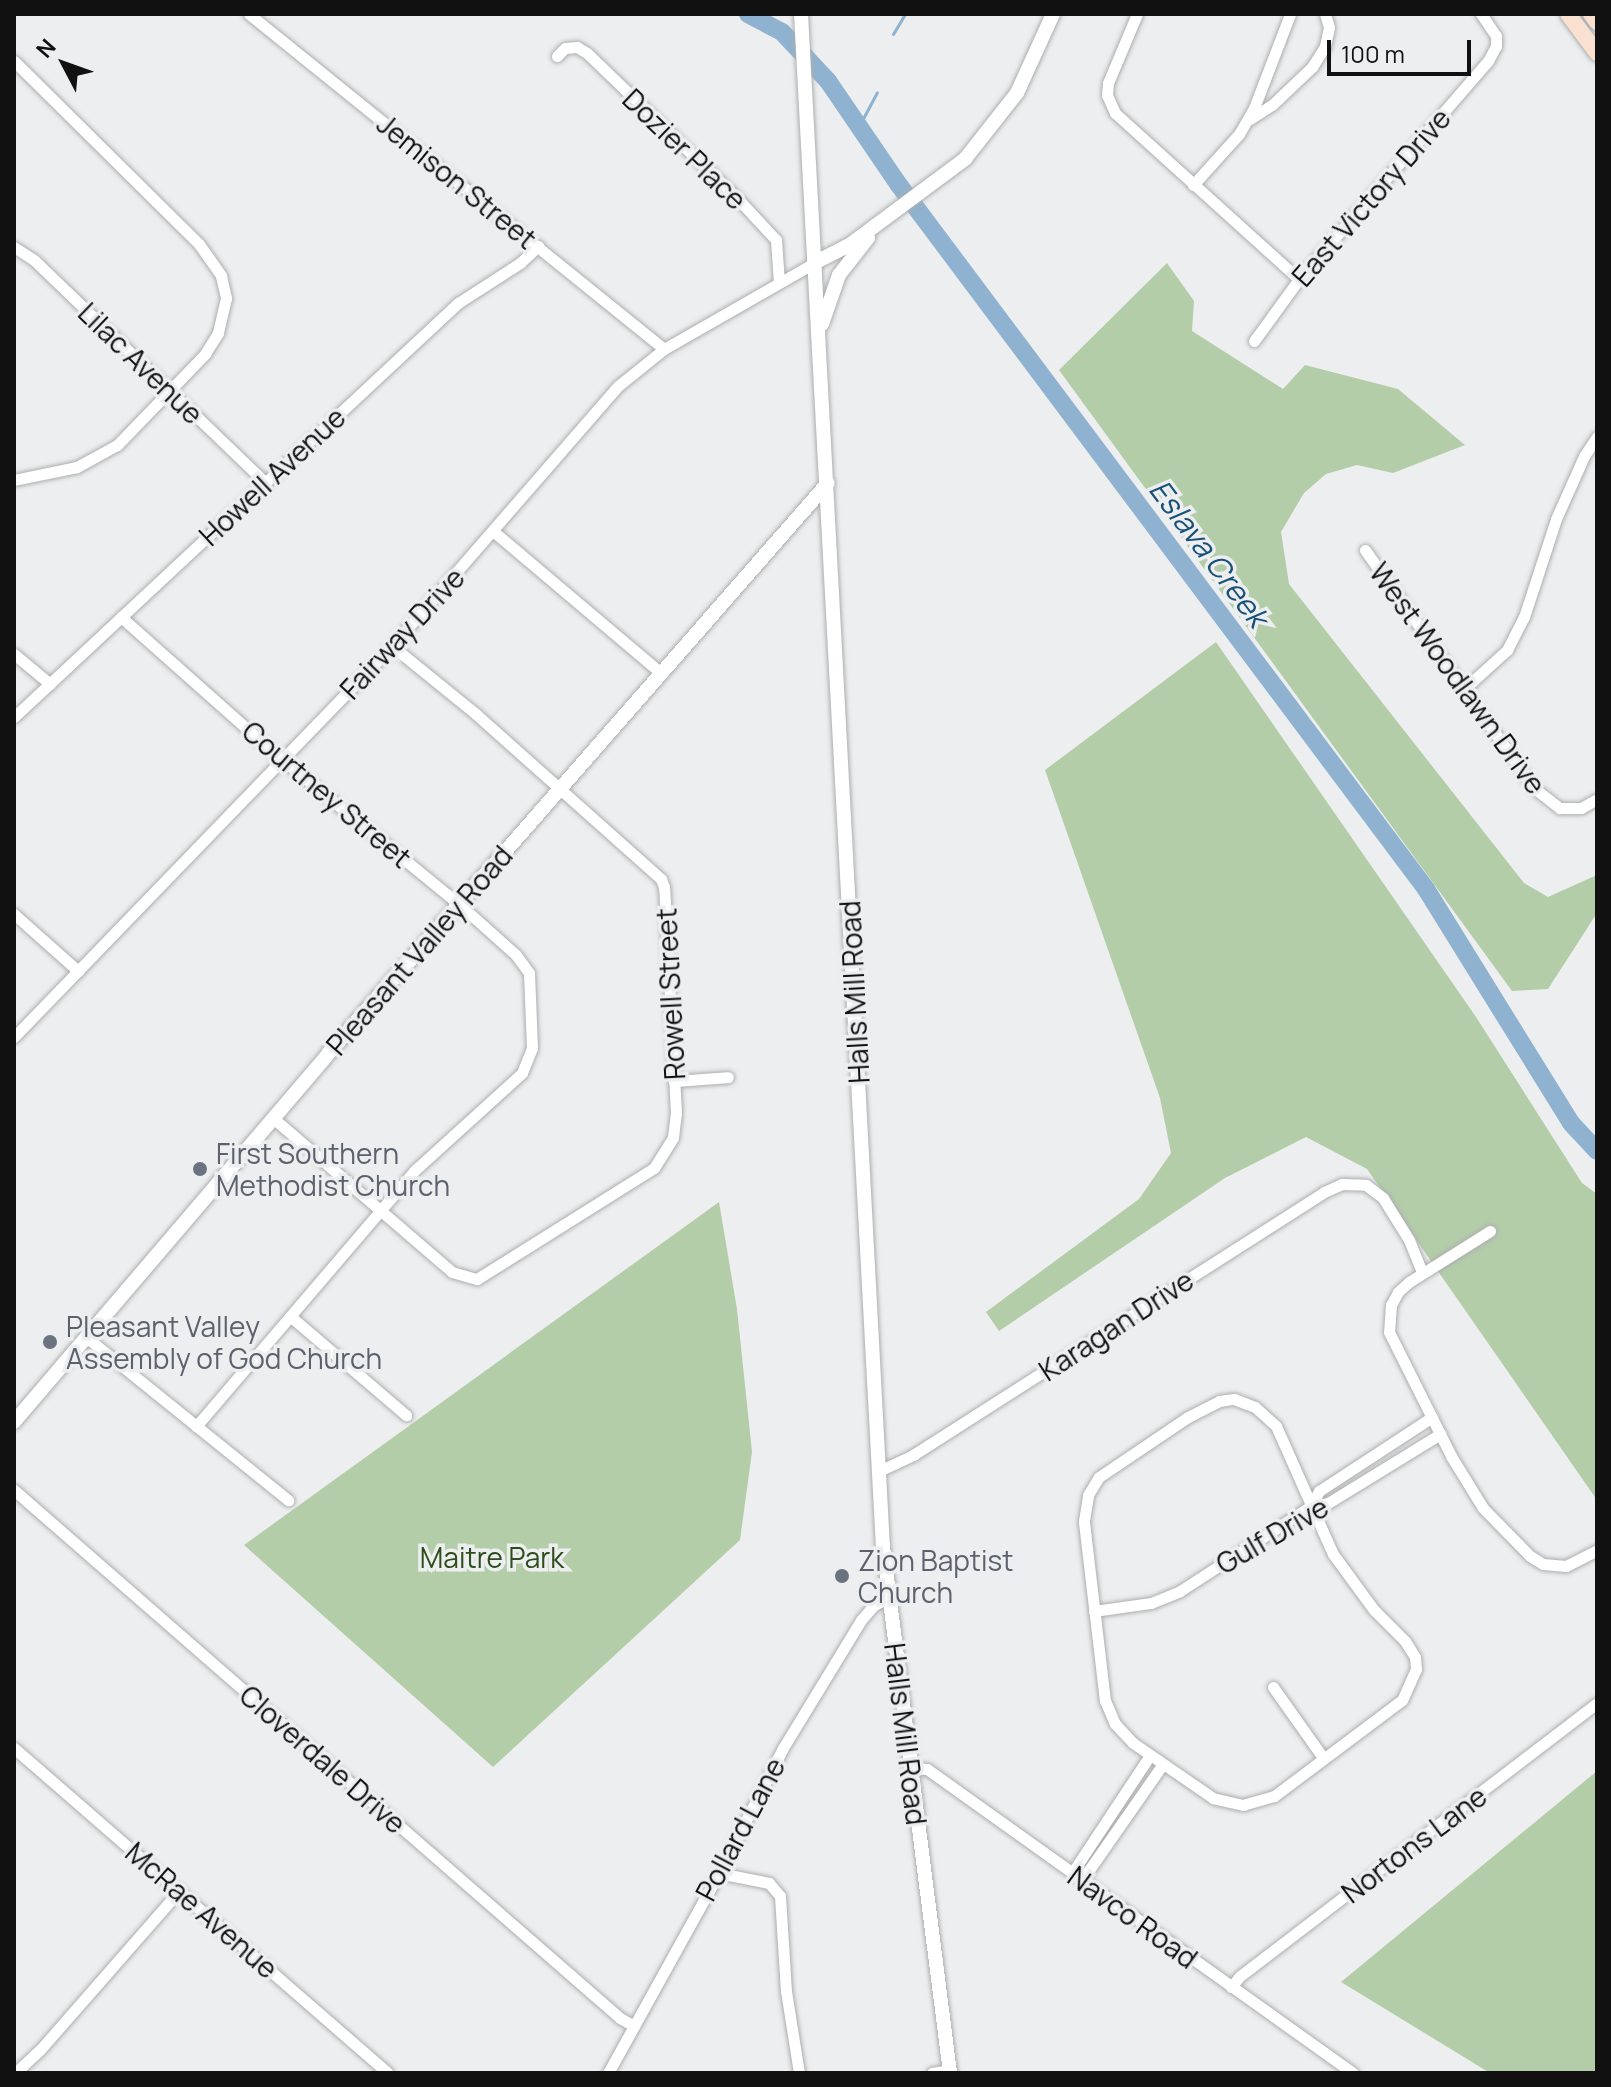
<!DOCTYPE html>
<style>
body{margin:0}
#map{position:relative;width:1611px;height:2087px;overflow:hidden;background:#edeeef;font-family:Manrope,sans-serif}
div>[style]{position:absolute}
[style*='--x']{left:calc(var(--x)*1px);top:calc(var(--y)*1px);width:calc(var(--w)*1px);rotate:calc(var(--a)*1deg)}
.green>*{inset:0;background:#b4cda9}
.stream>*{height:3px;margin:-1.5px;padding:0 1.5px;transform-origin:1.5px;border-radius:1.5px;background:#8eb2d0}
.river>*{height:18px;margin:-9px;padding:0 9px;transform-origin:9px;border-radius:9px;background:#8eb2d0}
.roads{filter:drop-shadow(0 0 2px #acaeaf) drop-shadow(0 0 2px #acaeaf)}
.minor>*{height:11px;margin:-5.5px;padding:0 5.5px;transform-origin:5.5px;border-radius:5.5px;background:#fff}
.tertiary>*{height:14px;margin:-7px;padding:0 7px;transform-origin:7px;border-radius:7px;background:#fff}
.secondary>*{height:16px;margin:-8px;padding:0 8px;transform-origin:8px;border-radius:8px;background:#f9e0d1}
.dots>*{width:22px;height:22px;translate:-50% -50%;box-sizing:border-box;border:4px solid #edeeef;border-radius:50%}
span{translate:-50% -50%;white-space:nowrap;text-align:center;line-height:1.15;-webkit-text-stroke:7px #edeeef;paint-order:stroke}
.street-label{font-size:28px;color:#111112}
.worship-label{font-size:28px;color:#5b616d}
.left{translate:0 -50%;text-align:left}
.park-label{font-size:28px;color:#2d4e1a}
.water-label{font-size:30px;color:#175179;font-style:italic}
.frame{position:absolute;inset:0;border:16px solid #111112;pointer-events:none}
.north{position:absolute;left:24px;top:24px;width:80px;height:80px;-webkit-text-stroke:6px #edeeef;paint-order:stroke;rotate:311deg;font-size:22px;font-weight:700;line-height:32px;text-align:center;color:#111112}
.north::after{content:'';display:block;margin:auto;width:28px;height:36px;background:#111112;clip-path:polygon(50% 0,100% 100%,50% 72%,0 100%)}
.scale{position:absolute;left:1327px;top:40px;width:144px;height:36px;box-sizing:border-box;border:4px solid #111112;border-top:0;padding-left:10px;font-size:24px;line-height:28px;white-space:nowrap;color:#111112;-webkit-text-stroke:6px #edeeef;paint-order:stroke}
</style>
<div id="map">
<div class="green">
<i style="clip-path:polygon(1167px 263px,1194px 301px,1192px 331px,1283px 389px,1305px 365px,1398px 389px,1465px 445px,1393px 473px,1357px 465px,1326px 474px,1304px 493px,1281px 532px,1289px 584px,1524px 883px,1548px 897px,1597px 875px,1597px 913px,1548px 989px,1512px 991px,1059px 370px)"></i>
<i style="clip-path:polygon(1216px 642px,1476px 1017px,1582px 1183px,1597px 1194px,1597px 1500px,1367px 1169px,1306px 1137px,1225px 1178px,999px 1331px,986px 1312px,1139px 1199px,1171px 1153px,1160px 1098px,1045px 770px)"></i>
<i style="clip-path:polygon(719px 1202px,737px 1309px,752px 1452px,740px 1540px,493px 1767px,244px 1545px)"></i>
<i style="clip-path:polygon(1597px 1771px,1597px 2073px,1490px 2073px,1341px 1982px)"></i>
</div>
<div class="stream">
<i style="--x:893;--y:34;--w:23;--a:-59"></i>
<i style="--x:859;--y:126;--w:38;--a:-62"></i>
</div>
<div class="river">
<i style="--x:748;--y:14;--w:38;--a:28"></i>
<i style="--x:782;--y:32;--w:67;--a:46.8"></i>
<i style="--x:828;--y:81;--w:126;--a:55.7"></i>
<i style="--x:899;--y:185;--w:879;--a:53.18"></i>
<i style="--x:1426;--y:889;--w:275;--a:58.2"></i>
<i style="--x:1571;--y:1123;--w:38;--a:47"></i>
</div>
<div class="roads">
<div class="minor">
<i style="--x:249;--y:14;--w:533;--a:38.91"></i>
<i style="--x:1137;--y:14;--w:75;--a:112.8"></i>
<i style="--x:1108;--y:83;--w:12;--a:95"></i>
<i style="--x:1107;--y:95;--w:20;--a:66"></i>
<i style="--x:1115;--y:113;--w:248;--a:42.1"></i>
<i style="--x:557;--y:56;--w:11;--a:-45"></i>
<i style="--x:565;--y:48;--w:12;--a:-5"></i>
<i style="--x:577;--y:47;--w:12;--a:31"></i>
<i style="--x:587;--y:53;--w:210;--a:44"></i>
<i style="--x:738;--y:199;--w:56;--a:47.2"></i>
<i style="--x:776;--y:240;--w:43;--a:86"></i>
<i style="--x:14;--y:61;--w:260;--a:44.7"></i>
<i style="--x:199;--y:244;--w:39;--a:55"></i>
<i style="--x:221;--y:276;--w:23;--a:77"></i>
<i style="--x:226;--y:298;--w:36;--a:103"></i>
<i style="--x:218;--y:333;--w:25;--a:122"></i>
<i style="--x:205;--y:354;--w:127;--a:134"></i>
<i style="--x:117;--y:445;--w:46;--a:151.2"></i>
<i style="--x:77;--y:467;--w:64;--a:168.3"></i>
<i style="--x:1250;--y:119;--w:27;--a:-33"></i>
<i style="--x:1273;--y:104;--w:54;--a:-43.5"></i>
<i style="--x:1312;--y:67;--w:25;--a:-58"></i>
<i style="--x:1325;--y:46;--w:19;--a:-78"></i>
<i style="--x:1329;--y:27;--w:14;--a:-107"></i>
<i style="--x:1193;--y:185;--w:69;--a:-48"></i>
<i style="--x:1239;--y:134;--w:30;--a:-60"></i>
<i style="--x:1254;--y:108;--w:101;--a:-69"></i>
<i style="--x:14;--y:247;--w:24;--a:33"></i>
<i style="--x:34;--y:260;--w:320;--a:43.9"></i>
<i style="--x:1254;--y:341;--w:77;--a:-54"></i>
<i style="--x:1299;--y:279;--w:289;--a:-49.1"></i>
<i style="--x:1488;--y:61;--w:17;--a:-62"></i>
<i style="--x:1496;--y:46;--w:10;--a:-90"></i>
<i style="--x:1496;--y:36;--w:27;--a:-124"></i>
<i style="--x:493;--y:531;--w:221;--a:40.2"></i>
<i style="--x:1365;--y:550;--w:292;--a:54.6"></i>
<i style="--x:1534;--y:788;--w:33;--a:38"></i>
<i style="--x:1560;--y:808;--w:21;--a:0"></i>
<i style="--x:1581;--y:808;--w:18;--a:-29"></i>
<i style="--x:121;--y:617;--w:203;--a:41.6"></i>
<i style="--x:273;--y:752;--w:240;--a:39.3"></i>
<i style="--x:459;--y:904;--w:76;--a:41.8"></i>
<i style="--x:516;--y:955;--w:22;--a:54"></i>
<i style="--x:529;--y:973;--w:75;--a:87.7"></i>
<i style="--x:532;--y:1048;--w:27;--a:112"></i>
<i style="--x:522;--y:1073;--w:144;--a:137.8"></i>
<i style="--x:415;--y:1170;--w:337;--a:130.5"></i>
<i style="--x:14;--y:654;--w:47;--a:39.8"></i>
<i style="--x:1465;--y:688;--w:57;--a:-42.1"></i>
<i style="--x:1507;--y:650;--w:37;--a:-63"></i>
<i style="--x:1524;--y:617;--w:103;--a:-71.9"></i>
<i style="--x:1556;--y:519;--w:69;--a:-66"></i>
<i style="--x:1584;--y:456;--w:23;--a:-56"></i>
<i style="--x:14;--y:717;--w:607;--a:-43"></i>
<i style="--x:458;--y:303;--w:74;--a:-32.8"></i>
<i style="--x:520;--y:263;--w:25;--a:-43"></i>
<i style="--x:14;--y:914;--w:86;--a:41.7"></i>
<i style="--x:14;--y:1037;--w:544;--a:-45.97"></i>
<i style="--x:392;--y:646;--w:344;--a:-49"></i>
<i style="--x:618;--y:386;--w:59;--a:-38.8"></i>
<i style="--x:664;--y:349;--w:173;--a:-29.8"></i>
<i style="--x:674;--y:1081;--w:54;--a:-4.2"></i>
<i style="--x:273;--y:1118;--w:236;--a:40.7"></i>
<i style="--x:452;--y:1272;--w:26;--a:16"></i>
<i style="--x:477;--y:1279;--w:209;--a:-32.1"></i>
<i style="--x:654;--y:1168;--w:36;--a:-58"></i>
<i style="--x:673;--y:1137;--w:24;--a:-83"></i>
<i style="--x:676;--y:1113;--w:226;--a:-93"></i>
<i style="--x:664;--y:887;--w:9;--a:-111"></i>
<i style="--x:661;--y:879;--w:248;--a:-138.3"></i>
<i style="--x:476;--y:714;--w:108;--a:-141"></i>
<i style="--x:1490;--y:1231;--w:96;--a:147.8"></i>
<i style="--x:1409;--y:1282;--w:15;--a:138"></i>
<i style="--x:1398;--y:1292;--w:15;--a:118"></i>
<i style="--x:1391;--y:1305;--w:27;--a:94"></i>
<i style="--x:1389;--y:1332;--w:139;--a:63.4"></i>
<i style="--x:1451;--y:1456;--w:61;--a:58.4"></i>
<i style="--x:1483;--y:1508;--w:67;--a:45.6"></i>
<i style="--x:1530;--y:1556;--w:15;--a:32"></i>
<i style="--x:1543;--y:1564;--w:23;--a:5"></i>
<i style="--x:1566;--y:1566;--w:35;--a:-27"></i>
<i style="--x:290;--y:1316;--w:153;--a:40.5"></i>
<i style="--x:86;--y:1337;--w:260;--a:38.9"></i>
<i style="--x:1234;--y:1399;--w:22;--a:21"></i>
<i style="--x:1255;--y:1407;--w:28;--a:42"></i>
<i style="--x:1276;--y:1426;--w:140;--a:66"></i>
<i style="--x:1333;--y:1554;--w:69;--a:53.8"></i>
<i style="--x:1374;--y:1610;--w:44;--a:45"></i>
<i style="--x:1405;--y:1641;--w:19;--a:58"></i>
<i style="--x:1415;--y:1657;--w:12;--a:85"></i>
<i style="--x:1416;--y:1669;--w:34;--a:114"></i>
<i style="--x:1402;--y:1700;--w:160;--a:143.1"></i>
<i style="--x:1274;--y:1796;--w:32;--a:164"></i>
<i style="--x:1243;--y:1805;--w:31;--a:-167"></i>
<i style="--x:1213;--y:1798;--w:97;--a:-145.5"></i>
<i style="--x:1133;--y:1743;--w:26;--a:-133"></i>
<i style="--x:1115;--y:1724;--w:25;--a:-113"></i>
<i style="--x:1105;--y:1701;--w:181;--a:-96.7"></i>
<i style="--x:1084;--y:1521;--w:26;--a:-81"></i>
<i style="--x:1088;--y:1495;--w:21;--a:-59"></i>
<i style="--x:1099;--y:1477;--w:107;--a:-34"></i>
<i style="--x:1188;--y:1417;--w:35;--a:-27"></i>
<i style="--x:1219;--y:1401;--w:15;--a:-8"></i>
<i style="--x:879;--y:1471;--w:38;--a:-25"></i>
<i style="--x:913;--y:1455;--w:488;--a:-32.6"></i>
<i style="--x:1324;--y:1192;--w:20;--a:-24"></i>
<i style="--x:1342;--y:1184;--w:24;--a:2"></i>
<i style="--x:1366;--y:1185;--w:21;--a:37"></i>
<i style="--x:1383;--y:1198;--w:49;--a:58.2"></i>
<i style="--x:1409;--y:1240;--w:35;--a:68"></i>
<i style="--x:14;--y:1490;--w:804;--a:41.07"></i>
<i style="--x:620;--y:2018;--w:16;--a:30"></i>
<i style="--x:1311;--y:1506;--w:17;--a:-62"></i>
<i style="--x:1319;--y:1491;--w:135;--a:-33.2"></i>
<i style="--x:1094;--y:1611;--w:58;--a:-8"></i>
<i style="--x:1151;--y:1603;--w:31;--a:-22"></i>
<i style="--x:1180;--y:1591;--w:156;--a:-33"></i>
<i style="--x:1311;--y:1506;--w:17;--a:-10"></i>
<i style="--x:1328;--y:1503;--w:132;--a:-31.6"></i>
<i style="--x:1273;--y:1687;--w:88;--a:54.7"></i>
<i style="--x:14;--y:1748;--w:495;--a:41"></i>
<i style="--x:910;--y:1768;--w:17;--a:3"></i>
<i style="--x:927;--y:1769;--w:523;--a:35.51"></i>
<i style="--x:719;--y:1873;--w:51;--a:11.3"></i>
<i style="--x:769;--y:1883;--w:17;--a:50"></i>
<i style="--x:780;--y:1896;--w:95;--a:86.4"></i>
<i style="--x:786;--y:1991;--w:83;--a:81"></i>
<i style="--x:1072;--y:1873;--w:141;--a:-56.5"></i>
<i style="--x:1082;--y:1880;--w:141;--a:-55.1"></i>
<i style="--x:1231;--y:1987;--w:14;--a:-51"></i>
<i style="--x:1240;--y:1976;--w:449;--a:-37.4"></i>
<i style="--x:15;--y:2073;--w:33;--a:-43"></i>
<i style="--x:39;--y:2051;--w:213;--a:-48.8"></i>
<i style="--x:608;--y:2073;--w:229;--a:-61"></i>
<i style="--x:719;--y:1873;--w:140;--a:-62.9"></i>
<i style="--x:783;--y:1748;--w:150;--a:-58.6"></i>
<i style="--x:861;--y:1620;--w:20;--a:-49"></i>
<i style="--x:874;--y:1605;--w:16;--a:-27"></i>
<i style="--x:932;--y:2073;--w:17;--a:-10"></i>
</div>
<div class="tertiary">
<i style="--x:801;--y:14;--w:1534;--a:86.94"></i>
<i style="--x:883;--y:1546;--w:531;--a:82.75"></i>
<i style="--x:814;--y:263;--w:38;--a:-27"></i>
<i style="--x:848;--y:246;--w:146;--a:-36.6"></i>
<i style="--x:965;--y:159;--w:84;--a:-51.8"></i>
<i style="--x:1017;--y:93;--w:87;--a:-65.5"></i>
<i style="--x:822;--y:324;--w:52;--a:-70.9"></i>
<i style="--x:839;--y:275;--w:47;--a:-51.9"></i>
<i style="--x:14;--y:1422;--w:482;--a:-49.5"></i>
<i style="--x:327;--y:1055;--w:760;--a:-48.79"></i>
</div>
<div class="secondary">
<i style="--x:1568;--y:14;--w:49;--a:53.4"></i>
<i style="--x:1591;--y:14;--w:10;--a:53"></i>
</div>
</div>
<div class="dots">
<i style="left:200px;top:1169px;background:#6b7280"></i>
<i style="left:50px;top:1342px;background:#6b7280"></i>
<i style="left:842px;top:1576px;background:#6b7280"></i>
</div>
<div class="street-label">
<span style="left:685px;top:149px;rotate:44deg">Dozier Place</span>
<span style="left:457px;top:181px;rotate:39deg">Jemison Street</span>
<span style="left:1371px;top:197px;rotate:-49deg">East Victory Drive</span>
<span style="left:141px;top:363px;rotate:44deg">Lilac Avenue</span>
<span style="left:272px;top:476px;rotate:-43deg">Howell Avenue</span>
<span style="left:402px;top:633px;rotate:-47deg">Fairway Drive</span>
<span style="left:1458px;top:678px;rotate:54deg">West Woodlawn Drive</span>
<span style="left:327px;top:794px;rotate:40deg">Courtney Street</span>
<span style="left:419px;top:950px;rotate:-49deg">Pleasant Valley Road</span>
<span style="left:854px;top:992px;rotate:-93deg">Halls Mill Road</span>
<span style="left:670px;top:994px;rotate:-93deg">Rowell Street</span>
<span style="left:1116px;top:1325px;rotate:-33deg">Karagan Drive</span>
<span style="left:1272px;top:1535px;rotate:-30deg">Gulf Drive</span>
<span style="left:906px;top:1734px;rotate:83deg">Halls Mill Road</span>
<span style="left:323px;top:1759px;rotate:41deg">Cloverdale Drive</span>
<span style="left:740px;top:1829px;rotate:-62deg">Pollard Lane</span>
<span style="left:1414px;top:1844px;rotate:-37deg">Nortons Lane</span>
<span style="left:202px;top:1910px;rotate:41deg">McRae Avenue</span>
<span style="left:1133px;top:1917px;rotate:36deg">Navco Road</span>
</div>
<div class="worship-label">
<span class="left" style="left:216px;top:1169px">First Southern<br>Methodist Church</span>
<span class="left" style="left:66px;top:1342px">Pleasant Valley<br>Assembly of God Church</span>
<span class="left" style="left:858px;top:1576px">Zion Baptist<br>Church</span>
</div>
<div class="park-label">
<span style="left:492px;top:1557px">Maitre Park</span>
</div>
<div class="water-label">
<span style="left:1209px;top:553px;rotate:53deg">Eslava Creek</span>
</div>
<div class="frame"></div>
<div class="north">N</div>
<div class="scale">100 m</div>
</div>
